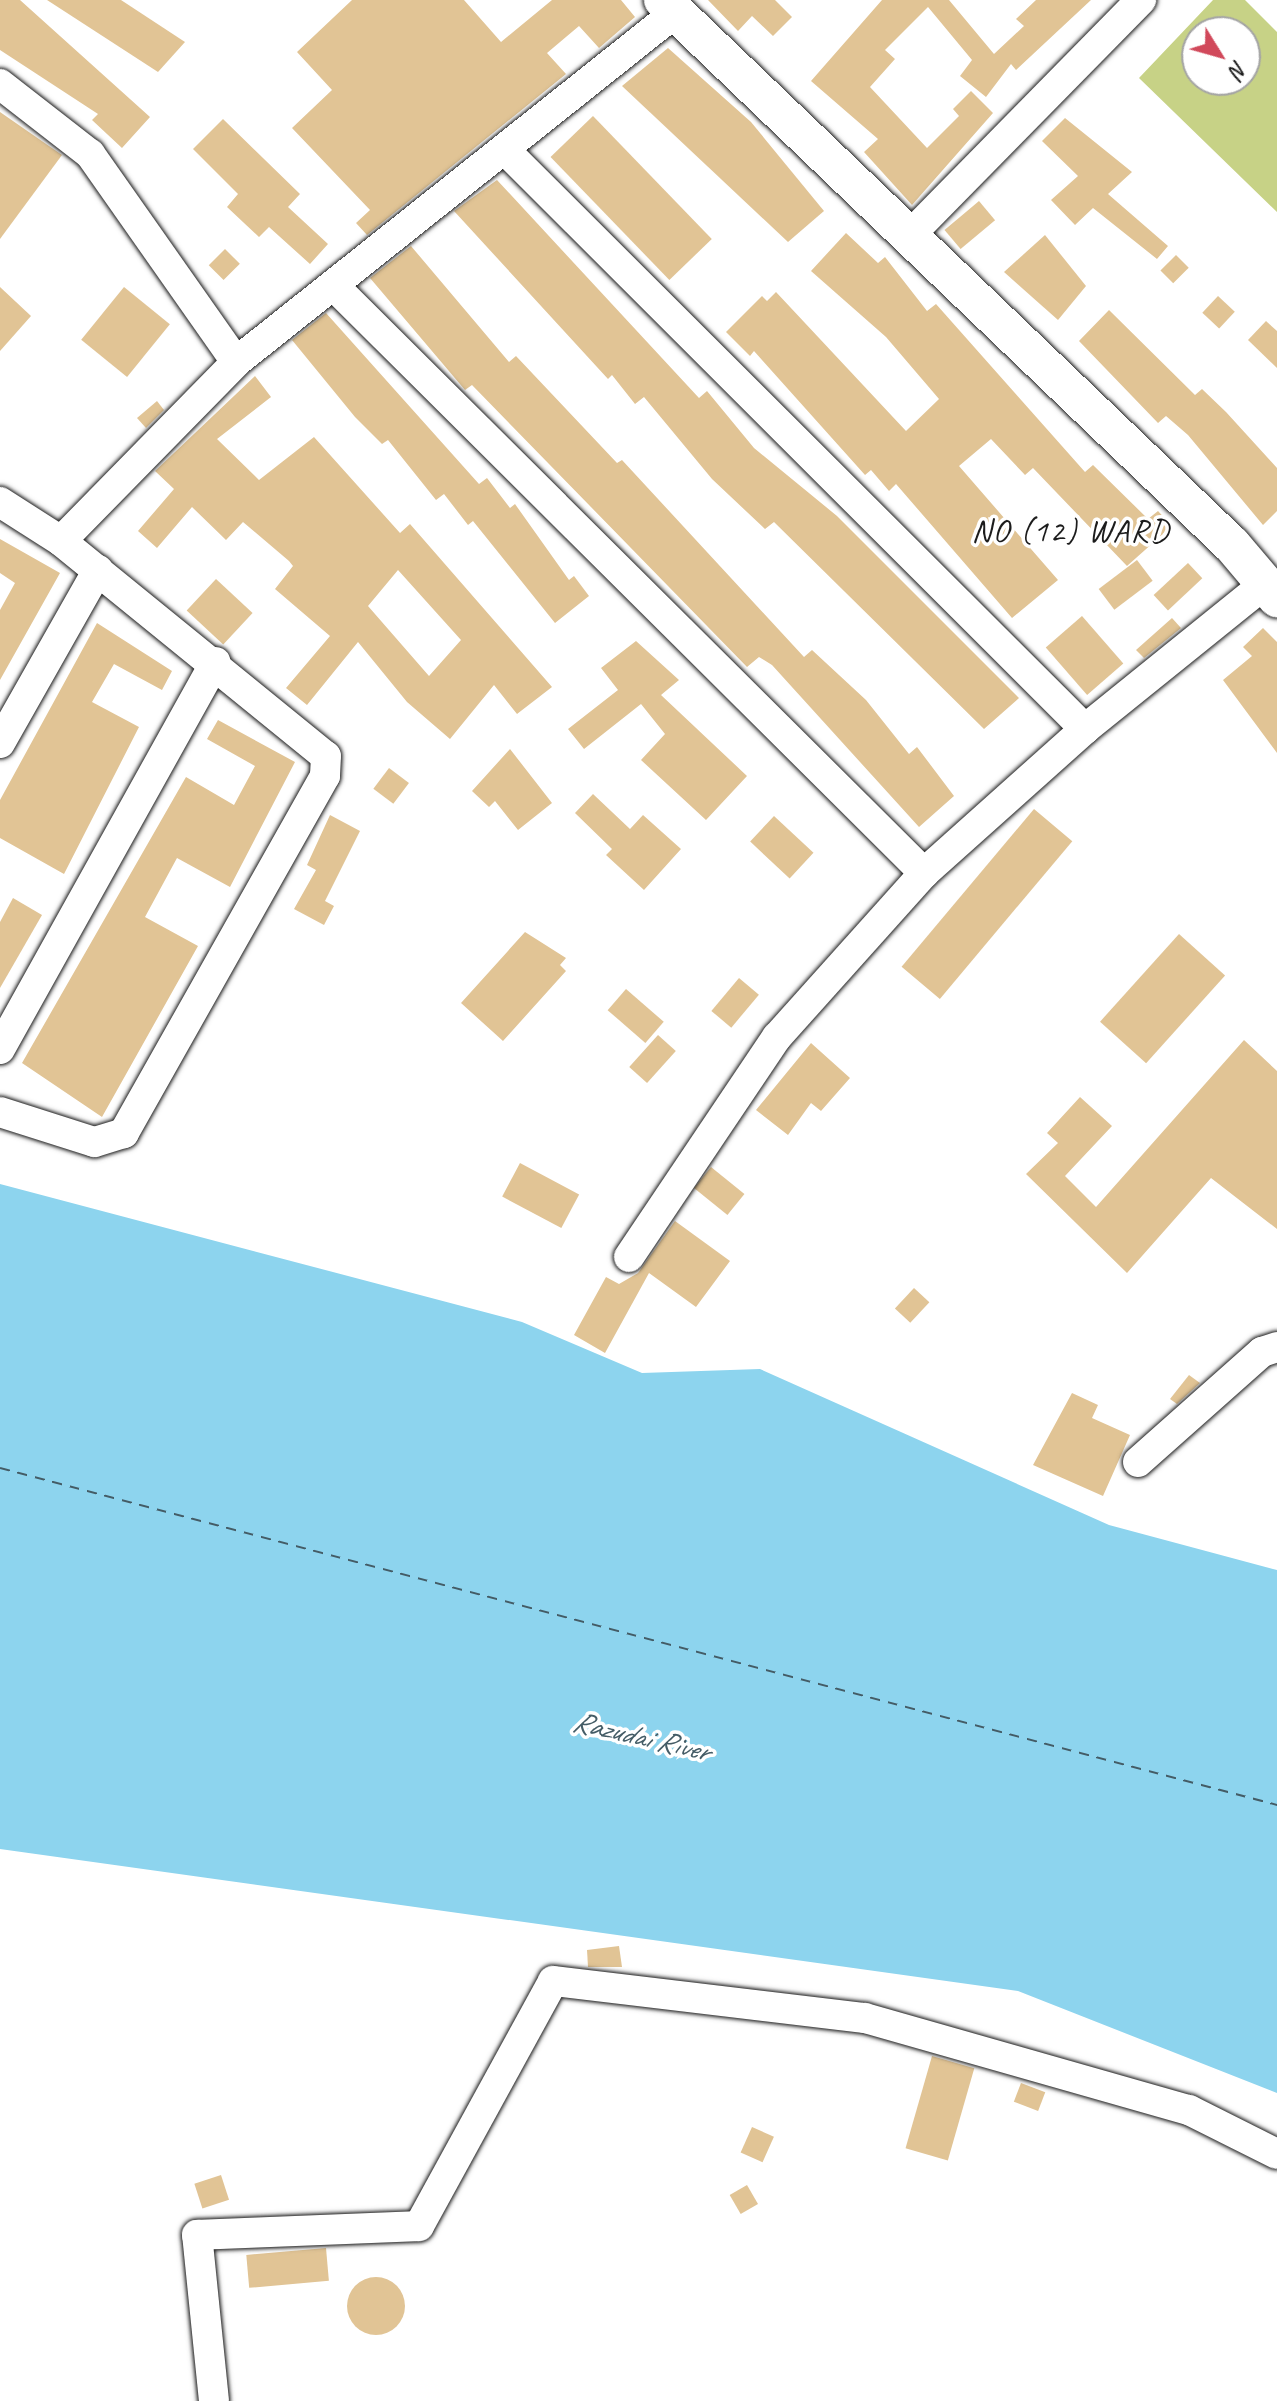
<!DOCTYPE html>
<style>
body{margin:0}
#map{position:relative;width:1277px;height:2401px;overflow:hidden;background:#fff;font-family:Caveat,sans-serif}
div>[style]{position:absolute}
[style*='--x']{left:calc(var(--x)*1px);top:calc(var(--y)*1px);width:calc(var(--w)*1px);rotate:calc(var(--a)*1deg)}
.green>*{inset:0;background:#c7d286}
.water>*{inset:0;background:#8dd4ee}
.ferry>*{height:2px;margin-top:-1px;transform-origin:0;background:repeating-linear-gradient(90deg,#445c66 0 10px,transparent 0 18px)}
.building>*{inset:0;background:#e1c495;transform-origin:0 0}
.round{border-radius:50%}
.roads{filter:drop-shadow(0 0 2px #1c1c1c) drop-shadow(0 0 2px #1c1c1c)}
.minor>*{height:30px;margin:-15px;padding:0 15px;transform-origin:15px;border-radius:15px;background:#fff}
.tertiary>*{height:38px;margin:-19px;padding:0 19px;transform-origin:19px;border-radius:19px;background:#fff}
span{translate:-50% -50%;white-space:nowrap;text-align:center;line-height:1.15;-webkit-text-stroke:7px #fff;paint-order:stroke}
.water-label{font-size:30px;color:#445c66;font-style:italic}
.quarter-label{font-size:32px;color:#1c1c1c;letter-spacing:2px}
.north{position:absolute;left:1181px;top:16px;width:80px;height:80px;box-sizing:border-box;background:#fff;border:2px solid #a4a4a4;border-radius:50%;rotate:127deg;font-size:22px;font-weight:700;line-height:32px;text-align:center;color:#1c1c1c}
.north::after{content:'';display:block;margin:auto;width:28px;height:36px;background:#d1495b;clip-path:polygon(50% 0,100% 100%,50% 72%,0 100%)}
</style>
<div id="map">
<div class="green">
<i style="clip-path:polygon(evenodd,1213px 0,1245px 0,1277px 32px,1277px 212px,1139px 78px,1213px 0,1197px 32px,1245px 32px,1245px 80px,1197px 80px,1197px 32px)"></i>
</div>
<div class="water">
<i style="clip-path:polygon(0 1184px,522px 1322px,642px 1373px,760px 1369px,1109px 1525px,1277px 1570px,1277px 2093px,1018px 1991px,0 1849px)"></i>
</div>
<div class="ferry">
<i style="--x:0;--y:1468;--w:1321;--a:14.78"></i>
</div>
<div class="building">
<i style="clip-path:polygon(0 0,20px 0,150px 117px,122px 148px,92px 120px,98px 114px,0 50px)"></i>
<i style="clip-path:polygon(47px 0,121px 0,185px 42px,158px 72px)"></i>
<i style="clip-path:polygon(352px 0,464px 0,501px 42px,552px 0,621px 0,635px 17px,599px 48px,579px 26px,547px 53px,566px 74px,367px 235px,356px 223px,370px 210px,292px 128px,332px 90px,297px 52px)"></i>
<i style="clip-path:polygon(708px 0,775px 0,792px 17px,773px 36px,752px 16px,738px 31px)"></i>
<i style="clip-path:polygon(882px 0,949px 0,994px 54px,1024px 26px,1016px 19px,1036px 0,1091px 0,1016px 70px,1011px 64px,986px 97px,960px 76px,972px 60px,928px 7px,885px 50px,895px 59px,870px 87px,927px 148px,959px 116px,953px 109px,971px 91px,993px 113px,912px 205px,864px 152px,878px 139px,811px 81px)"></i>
<i style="clip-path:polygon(668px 48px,751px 122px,824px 211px,788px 242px,622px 86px)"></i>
<i style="clip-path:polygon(0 112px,62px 155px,0 239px)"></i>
<i style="left:593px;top:116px;width:171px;height:59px;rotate:46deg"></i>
<i style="clip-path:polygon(1065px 118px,1132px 172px,1108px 194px,1168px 246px,1157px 259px,1093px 208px,1075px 225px,1051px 200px,1078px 176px,1042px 141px)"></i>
<i style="clip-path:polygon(223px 119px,300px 194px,288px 207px,328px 244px,310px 264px,269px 227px,259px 237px,227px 207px,238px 194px,193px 149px)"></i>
<i style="clip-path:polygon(497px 180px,699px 398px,707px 391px,754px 448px,837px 516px,1019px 698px,984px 729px,774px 522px,765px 529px,712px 479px,644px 397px,635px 404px,612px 375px,608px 379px,454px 211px)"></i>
<i style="left:979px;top:201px;width:25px;height:45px;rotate:50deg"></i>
<i style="clip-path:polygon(846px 233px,878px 263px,885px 257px,927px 311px,936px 304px,1085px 472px,1093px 465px,1148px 519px,1158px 511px,1172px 526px,1127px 566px,1033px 468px,1025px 475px,991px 439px,959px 466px,1058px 580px,1012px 618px,896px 484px,889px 491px,871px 470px,865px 475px,754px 351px,750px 356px,726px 332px,762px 296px,767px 301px,776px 292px,906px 431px,939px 399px,886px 337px,811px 271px)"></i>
<i style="clip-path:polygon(1045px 235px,1086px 286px,1058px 320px,1004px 272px)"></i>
<i style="clip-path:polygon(411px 246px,509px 362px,516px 356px,617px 463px,622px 460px,804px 657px,812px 650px,866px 700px,909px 754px,917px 747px,954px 796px,919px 827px,772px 665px,759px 657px,747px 667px,472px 385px,465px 390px,370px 278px)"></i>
<i style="left:225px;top:249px;width:21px;height:23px;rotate:45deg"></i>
<i style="left:1176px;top:255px;width:18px;height:22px;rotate:45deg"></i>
<i style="clip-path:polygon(0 287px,31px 316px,0 351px)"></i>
<i style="left:124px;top:287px;width:59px;height:68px;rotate:39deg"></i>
<i style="left:1218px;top:296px;width:23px;height:23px;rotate:43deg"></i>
<i style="clip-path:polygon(1109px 310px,1195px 395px,1202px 389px,1226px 412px,1277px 468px,1277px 511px,1263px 525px,1188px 435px,1166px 416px,1158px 423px,1079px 341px)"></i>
<i style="clip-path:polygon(326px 313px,479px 484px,487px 478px,510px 508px,515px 504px,569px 580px,574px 576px,589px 596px,555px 623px,473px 521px,468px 525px,444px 494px,436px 500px,388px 440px,382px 444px,355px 417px,292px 340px)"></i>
<i style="clip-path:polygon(1266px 321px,1277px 331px,1277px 368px,1248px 340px)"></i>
<i style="clip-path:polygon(evenodd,255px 376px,271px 397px,217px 439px,259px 480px,314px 437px,400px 533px,410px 524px,552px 687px,517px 714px,494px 685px,450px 739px,407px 702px,358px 642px,307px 705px,286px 688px,330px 636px,275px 589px,293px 566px,289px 561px,243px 522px,226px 540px,192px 507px,157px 548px,138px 531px,174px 489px,155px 471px,255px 376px,398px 570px,461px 640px,429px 676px,368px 606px,398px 570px)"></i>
<i style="clip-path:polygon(157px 401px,164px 410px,146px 428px,137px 418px)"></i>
<i style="clip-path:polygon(0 539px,60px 573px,0 680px,0 610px,15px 583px,0 573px)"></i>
<i style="left:1137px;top:560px;width:26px;height:48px;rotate:53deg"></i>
<i style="left:1188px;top:563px;width:21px;height:47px;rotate:47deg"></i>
<i style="left:216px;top:579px;width:50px;height:43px;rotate:43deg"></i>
<i style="left:1082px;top:616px;width:63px;height:48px;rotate:49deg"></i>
<i style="clip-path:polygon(1172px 618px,1181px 628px,1144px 658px,1136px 650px)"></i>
<i style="clip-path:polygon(97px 623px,172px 671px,162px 690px,114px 664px,92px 702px,139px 727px,64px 874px,0 838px,0 800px)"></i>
<i style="clip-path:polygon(1263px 628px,1277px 642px,1277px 753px,1223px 680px,1252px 656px,1243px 647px)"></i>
<i style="clip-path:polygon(636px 641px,679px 680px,661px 695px,747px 776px,706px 820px,641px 760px,665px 734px,641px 704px,584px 749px,568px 729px,618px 690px,601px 668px)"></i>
<i style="clip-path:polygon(218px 720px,295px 762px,230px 887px,177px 858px,145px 917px,198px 946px,102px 1117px,22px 1063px,186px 777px,234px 805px,255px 766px,207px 739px)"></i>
<i style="clip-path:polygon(510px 749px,552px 803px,518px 830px,495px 801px,489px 807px,472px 791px)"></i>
<i style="left:389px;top:768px;width:25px;height:26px;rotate:37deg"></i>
<i style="clip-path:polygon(593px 794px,630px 829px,643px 815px,681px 849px,644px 890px,606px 855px,612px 849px,575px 813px)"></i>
<i style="left:1034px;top:809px;width:50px;height:206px;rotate:40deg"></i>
<i style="clip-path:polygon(330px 815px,360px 831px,325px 901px,334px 906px,324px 925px,294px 909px,316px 870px,307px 865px)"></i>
<i style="left:774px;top:816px;width:54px;height:35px;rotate:43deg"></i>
<i style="clip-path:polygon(13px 898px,42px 915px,0 988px,0 922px)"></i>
<i style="clip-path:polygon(525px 932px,566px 958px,560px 965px,566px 971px,503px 1041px,461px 1003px)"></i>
<i style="left:1179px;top:934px;width:62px;height:118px;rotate:42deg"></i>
<i style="left:739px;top:978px;width:26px;height:43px;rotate:40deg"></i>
<i style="left:626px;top:989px;width:50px;height:28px;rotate:41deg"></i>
<i style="left:658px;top:1035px;width:24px;height:43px;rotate:42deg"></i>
<i style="clip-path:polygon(1244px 1040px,1277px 1071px,1277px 1229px,1211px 1178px,1127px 1273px,1026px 1174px,1058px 1143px,1047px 1133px,1080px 1097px,1112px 1126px,1065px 1176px,1096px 1207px)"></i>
<i style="clip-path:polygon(811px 1043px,850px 1078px,821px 1111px,811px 1103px,788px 1135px,756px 1110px)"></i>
<i style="left:520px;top:1163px;width:67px;height:38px;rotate:28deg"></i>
<i style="left:711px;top:1167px;width:43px;height:27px;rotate:39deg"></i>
<i style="clip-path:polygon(675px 1221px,730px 1261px,696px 1307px,649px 1273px,605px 1353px,574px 1335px,606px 1277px,619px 1284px,638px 1273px)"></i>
<i style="left:914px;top:1288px;width:21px;height:28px;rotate:43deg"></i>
<i style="clip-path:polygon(1189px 1375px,1200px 1383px,1177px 1404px,1170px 1399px)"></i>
<i style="clip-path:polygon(1072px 1393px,1098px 1405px,1092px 1418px,1130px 1435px,1103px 1496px,1033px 1465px)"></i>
<i style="clip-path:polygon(619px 1946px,622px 1967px,588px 1967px,587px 1950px)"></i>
<i style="left:932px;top:2056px;width:44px;height:96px;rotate:16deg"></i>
<i style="left:1021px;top:2083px;width:26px;height:20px;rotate:21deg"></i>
<i style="left:752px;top:2127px;width:24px;height:28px;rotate:24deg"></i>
<i style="left:221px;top:2175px;width:26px;height:28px;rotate:72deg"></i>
<i style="left:747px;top:2185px;width:22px;height:20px;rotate:60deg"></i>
<i style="left:326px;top:2248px;width:33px;height:80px;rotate:85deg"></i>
<i class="round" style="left:347px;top:2277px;width:58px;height:58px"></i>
</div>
<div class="roads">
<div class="minor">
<i style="--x:0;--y:84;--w:114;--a:37.9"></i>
<i style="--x:90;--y:154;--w:254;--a:54.9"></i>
<i style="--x:504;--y:149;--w:821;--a:44.95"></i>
<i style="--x:910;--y:235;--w:330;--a:-45.5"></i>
<i style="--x:333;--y:285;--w:834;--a:44.85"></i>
<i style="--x:0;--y:502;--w:72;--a:32.6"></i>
<i style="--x:61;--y:541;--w:341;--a:39.1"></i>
<i style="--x:326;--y:756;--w:20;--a:93"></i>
<i style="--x:325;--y:776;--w:410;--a:119.4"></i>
<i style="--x:124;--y:1133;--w:31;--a:163"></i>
<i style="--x:94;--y:1142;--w:99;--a:-162.3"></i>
<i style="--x:61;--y:541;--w:250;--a:-45.6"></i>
<i style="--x:236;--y:362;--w:562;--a:-38.5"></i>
<i style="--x:0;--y:743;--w:199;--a:-60.5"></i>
<i style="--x:0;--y:1049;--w:443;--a:-60.9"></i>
<i style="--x:629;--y:1257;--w:265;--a:-56.1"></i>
<i style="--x:777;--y:1037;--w:220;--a:-48.1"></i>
<i style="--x:924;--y:873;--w:216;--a:-41.8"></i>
<i style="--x:1085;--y:729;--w:231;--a:-38.9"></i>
<i style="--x:1138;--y:1462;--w:166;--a:-41.6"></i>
<i style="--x:1262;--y:1352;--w:16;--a:-18"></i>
<i style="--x:214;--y:2401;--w:167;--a:-95.8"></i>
<i style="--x:197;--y:2235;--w:222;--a:-2.3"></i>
<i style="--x:419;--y:2226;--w:279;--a:-61.3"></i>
<i style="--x:553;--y:1981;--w:314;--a:6.8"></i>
<i style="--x:865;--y:2018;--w:337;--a:15.9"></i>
<i style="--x:1189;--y:2110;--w:98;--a:26.6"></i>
</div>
<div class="tertiary">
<i style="--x:663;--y:0;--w:788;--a:43.77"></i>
<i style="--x:1232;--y:545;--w:70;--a:49.7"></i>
</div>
</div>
<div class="water-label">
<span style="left:641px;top:1736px;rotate:13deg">Razudai River</span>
</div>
<div class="quarter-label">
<span style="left:1071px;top:531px">NO (12) WARD</span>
</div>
<div class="north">N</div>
</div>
